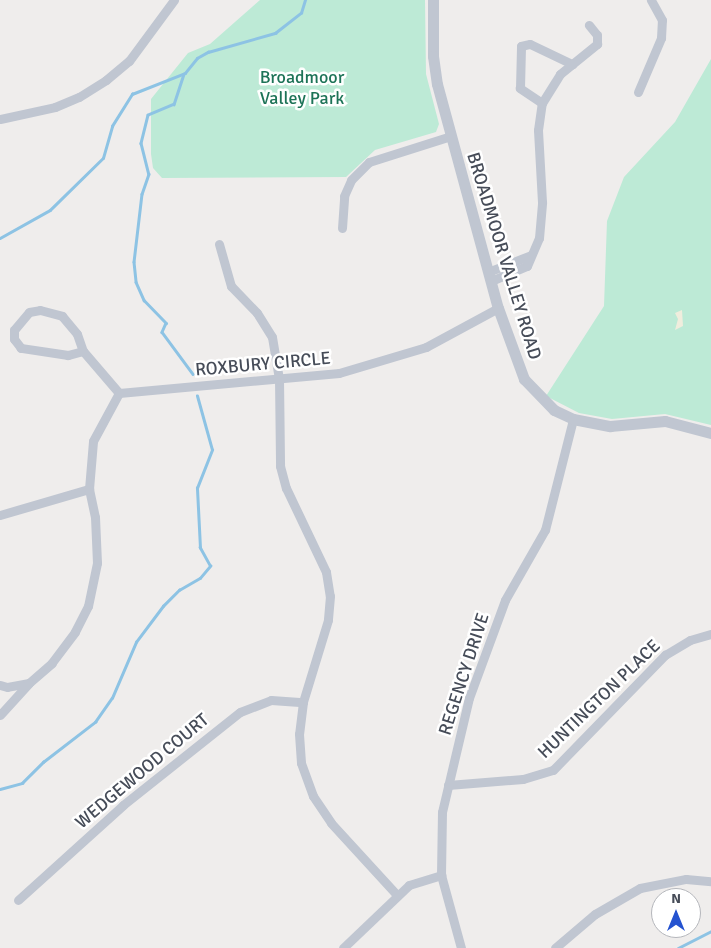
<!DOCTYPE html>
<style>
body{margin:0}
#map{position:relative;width:711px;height:948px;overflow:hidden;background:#efedec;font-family:Signika,sans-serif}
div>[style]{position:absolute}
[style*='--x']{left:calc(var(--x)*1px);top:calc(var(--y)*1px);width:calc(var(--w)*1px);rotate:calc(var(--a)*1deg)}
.green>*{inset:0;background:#bdead6}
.sand>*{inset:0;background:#f0eddd}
.stream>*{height:2.5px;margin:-1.25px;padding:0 1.25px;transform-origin:1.25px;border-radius:1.25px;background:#8dc3e4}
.minor>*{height:9px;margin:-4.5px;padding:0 4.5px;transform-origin:4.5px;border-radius:4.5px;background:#c0c6d1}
.tertiary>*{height:11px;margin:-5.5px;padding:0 5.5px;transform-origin:5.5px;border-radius:5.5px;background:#c0c6d1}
span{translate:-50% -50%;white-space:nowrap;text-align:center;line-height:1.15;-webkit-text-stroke:5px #fff;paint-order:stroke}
.park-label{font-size:18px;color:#1d7357}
.street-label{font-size:18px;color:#464c58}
.north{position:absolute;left:651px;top:888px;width:50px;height:50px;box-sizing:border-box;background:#fff;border:1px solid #b5b7bc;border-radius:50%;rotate:0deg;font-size:14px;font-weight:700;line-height:20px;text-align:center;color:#464c58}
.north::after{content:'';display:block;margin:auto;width:18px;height:22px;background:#2553d0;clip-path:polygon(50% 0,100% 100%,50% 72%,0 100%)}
</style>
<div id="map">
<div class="green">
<i style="clip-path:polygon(260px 0,425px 0,426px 74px,439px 124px,436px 132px,375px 150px,346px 177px,162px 178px,153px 168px,151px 154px,151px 99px,188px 53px,210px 44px)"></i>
<i style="clip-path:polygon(711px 59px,711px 425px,665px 414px,612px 419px,579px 413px,546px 396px,604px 306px,607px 221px,624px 177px,675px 122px)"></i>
</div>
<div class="sand">
<i style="clip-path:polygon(682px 310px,683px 326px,675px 330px,678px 319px,675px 313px)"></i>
</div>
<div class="stream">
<i style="--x:184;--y:74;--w:32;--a:108"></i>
<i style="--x:174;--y:104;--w:28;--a:157"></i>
<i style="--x:148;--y:115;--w:29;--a:104"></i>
<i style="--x:141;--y:143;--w:32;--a:76"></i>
<i style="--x:149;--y:174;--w:21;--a:109"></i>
<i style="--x:142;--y:194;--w:68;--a:96.7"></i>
<i style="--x:134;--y:262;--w:20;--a:84"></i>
<i style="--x:136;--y:282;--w:20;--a:66"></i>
<i style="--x:144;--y:300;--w:32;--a:46"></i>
<i style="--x:166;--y:323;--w:10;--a:114"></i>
<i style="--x:162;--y:332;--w:52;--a:53.6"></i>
<i style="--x:0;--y:238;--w:57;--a:-29.2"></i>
<i style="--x:50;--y:210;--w:74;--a:-44.5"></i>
<i style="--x:103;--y:158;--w:33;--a:-74"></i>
<i style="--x:112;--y:126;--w:38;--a:-58"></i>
<i style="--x:132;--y:94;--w:57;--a:-21.6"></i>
<i style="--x:185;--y:73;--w:19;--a:-51"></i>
<i style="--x:197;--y:58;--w:13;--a:-29"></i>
<i style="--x:208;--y:52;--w:70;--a:-15.8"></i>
<i style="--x:275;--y:33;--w:33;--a:-38"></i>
<i style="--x:301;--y:13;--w:14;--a:-73"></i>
<i style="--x:0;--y:789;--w:23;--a:-15"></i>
<i style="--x:22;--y:783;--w:30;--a:-45"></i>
<i style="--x:43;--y:762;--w:66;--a:-37.6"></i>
<i style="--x:95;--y:722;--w:29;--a:-55"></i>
<i style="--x:112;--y:698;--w:61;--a:-66.8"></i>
<i style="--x:136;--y:642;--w:45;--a:-53.1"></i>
<i style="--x:163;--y:606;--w:23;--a:-45"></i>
<i style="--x:179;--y:590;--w:24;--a:-30"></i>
<i style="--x:200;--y:578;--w:16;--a:-50"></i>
<i style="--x:210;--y:566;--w:21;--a:-119"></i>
<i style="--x:200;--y:548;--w:60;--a:-92.9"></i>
<i style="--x:197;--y:488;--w:41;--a:-68.5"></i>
<i style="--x:212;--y:450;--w:56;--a:-105.5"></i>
<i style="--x:678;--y:948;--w:37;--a:-27"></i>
</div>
<div class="minor">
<i style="--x:638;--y:92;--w:59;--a:-66.9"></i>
<i style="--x:661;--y:38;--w:18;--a:-87"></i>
<i style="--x:662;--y:20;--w:23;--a:-119"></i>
<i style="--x:542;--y:103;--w:27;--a:-146"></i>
<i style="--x:520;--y:88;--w:42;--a:-88.6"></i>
<i style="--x:521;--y:46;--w:9;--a:-13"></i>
<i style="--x:530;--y:44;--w:47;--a:25.5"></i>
<i style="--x:0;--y:119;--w:56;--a:-12.3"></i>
<i style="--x:55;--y:107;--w:26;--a:-23"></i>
<i style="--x:79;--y:97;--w:32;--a:-32"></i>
<i style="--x:106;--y:80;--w:30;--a:-40"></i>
<i style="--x:129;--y:61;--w:76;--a:-53.6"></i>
<i style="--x:342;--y:228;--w:32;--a:-86"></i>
<i style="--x:344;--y:196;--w:17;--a:-66"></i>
<i style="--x:351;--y:180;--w:25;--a:-45"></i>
<i style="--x:369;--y:162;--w:86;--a:-17.6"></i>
<i style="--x:219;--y:244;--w:44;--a:74.1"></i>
<i style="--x:231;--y:286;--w:37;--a:46"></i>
<i style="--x:257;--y:313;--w:28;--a:58"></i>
<i style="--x:272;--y:337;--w:43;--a:80.5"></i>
<i style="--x:279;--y:379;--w:87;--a:89.3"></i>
<i style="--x:280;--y:466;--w:23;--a:75"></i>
<i style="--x:286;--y:488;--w:93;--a:64.5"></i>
<i style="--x:326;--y:572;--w:24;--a:81"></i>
<i style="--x:330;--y:596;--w:24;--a:95"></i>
<i style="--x:328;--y:620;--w:86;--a:107"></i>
<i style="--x:303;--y:702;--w:32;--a:97"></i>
<i style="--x:299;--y:734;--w:29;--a:86"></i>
<i style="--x:301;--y:763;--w:35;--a:70"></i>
<i style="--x:313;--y:796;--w:32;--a:56"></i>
<i style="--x:331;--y:823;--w:98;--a:47.5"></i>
<i style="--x:488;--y:272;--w:46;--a:-21.6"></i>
<i style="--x:491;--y:281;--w:39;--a:-23"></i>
<i style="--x:527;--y:266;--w:30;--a:-67"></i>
<i style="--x:539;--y:238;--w:36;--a:-85"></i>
<i style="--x:542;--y:202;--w:72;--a:-93.2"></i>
<i style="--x:538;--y:130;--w:27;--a:-82"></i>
<i style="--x:542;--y:103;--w:34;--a:-58"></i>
<i style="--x:560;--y:74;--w:48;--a:-39"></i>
<i style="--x:597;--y:44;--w:9;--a:-90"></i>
<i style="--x:597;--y:35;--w:13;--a:-129"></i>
<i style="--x:40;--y:310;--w:23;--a:15"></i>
<i style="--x:62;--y:316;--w:23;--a:50"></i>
<i style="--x:77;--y:334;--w:18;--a:71"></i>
<i style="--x:83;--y:351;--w:16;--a:165"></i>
<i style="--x:68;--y:355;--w:48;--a:-171.5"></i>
<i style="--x:21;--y:348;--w:11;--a:-128"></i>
<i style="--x:14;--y:339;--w:9;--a:-90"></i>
<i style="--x:14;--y:330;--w:23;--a:-50"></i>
<i style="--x:29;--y:312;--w:11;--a:-10"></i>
<i style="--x:83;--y:351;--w:55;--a:49.4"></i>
<i style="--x:89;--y:489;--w:48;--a:-85.2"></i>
<i style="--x:93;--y:441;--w:55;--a:-61.6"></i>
<i style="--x:119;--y:393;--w:221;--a:-5.2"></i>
<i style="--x:339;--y:373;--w:91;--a:-16.6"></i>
<i style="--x:426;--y:347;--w:82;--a:-28.4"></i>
<i style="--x:0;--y:515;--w:93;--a:-16.3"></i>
<i style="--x:89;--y:489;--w:29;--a:78"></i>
<i style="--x:95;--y:517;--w:46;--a:87.5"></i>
<i style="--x:97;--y:563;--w:44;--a:101.8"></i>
<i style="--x:88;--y:606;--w:29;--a:117"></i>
<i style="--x:75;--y:632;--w:39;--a:127"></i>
<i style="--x:52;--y:663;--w:30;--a:139"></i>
<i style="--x:29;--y:683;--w:22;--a:170"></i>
<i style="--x:7;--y:687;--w:7;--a:-164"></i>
<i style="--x:0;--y:715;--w:43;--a:-47.8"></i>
<i style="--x:448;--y:785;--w:75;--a:-4.6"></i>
<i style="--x:523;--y:779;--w:31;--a:-17"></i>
<i style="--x:553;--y:770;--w:161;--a:-45.8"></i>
<i style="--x:665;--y:655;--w:29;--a:-31"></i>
<i style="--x:690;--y:640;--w:22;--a:-16"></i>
<i style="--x:18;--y:900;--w:142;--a:-42.1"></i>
<i style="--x:123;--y:805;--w:149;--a:-38.5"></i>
<i style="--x:240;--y:712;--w:33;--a:-21"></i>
<i style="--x:271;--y:700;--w:32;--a:4"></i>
<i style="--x:343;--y:948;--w:91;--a:-43.7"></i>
<i style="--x:409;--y:885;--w:34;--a:-17"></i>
<i style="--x:461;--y:948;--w:76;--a:-105.3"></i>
<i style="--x:441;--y:875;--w:63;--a:-89.1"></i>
<i style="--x:442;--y:812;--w:117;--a:-76.7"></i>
<i style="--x:469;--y:698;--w:104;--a:-69.8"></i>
<i style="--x:505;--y:600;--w:81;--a:-60.3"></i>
<i style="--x:545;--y:530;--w:114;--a:-75.8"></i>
<i style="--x:555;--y:948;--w:52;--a:-40.4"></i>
<i style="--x:595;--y:914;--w:52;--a:-30"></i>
<i style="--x:640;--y:888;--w:47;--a:-11.1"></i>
<i style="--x:686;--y:879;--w:25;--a:5"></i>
</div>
<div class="tertiary">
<i style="--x:433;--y:0;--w:56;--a:90"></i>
<i style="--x:433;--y:56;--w:28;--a:82"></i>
<i style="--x:437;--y:84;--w:232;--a:74.8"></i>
<i style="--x:498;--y:308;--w:76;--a:69.9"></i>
<i style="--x:524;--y:379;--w:43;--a:45.9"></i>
<i style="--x:554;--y:410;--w:21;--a:25"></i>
<i style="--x:573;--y:419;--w:38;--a:11"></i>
<i style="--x:610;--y:426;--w:55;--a:-5.2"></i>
<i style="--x:665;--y:421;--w:48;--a:14.6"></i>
</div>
<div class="park-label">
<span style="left:302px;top:88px">Broadmoor<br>Valley Park</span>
</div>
<div class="street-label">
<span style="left:504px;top:256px;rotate:73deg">BROADMOOR VALLEY ROAD</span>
<span style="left:263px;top:364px;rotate:-5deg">ROXBURY CIRCLE</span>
<span style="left:464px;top:674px;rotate:-72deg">REGENCY DRIVE</span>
<span style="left:599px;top:699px;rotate:-44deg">HUNTINGTON PLACE</span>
<span style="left:142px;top:771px;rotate:-40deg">WEDGEWOOD COURT</span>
</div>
<div class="north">N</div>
</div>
